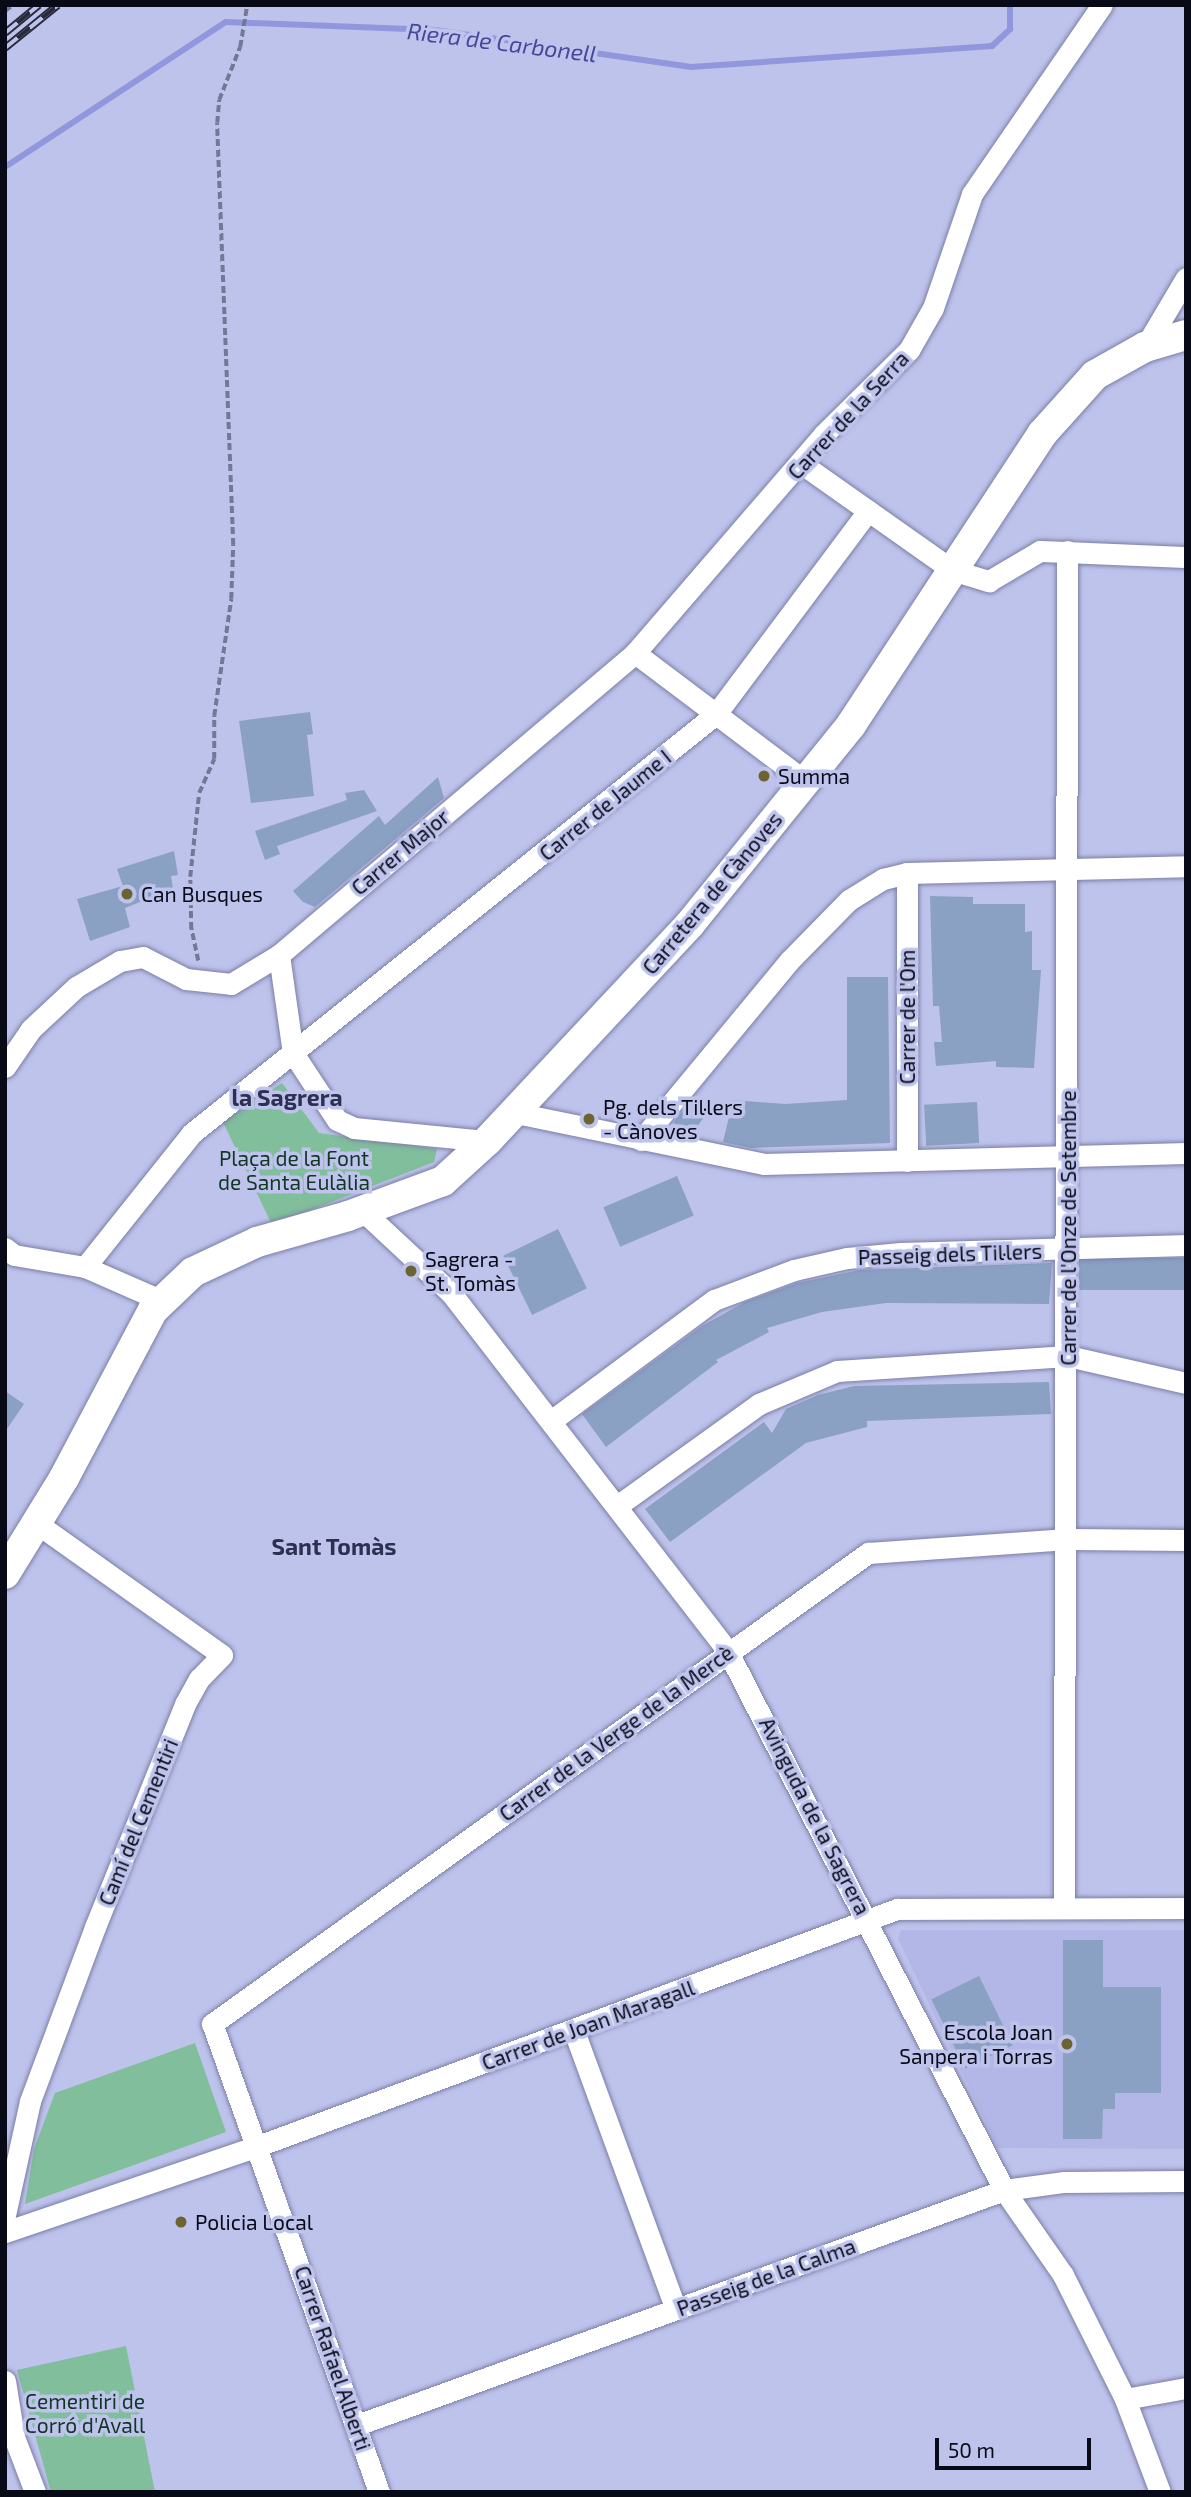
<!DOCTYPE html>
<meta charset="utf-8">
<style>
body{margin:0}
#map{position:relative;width:1191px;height:2497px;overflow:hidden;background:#bec3ec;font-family:"Exo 2",sans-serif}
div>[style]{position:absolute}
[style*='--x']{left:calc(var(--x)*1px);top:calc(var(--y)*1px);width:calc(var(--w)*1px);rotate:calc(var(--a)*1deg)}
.built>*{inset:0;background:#b2b7e7}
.green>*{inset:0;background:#81be9c}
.stream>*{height:6px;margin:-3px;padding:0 3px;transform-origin:3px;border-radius:3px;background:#9197dc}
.building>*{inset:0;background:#8aa1c4;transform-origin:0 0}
.path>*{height:3.5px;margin-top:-1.75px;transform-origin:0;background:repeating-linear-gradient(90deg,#747795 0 7px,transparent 0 10.5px)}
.roads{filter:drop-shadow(0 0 2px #7b7fa5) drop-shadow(0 0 2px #7b7fa5)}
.street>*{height:21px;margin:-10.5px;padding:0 10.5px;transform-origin:10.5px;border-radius:10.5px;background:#fff}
.secondary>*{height:30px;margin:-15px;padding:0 15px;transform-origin:15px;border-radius:15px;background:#fff}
.rail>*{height:8px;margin-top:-4px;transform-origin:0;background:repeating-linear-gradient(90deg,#bec3ec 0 16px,#292b3d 0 32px);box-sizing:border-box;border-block:2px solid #292b3d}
.dots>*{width:19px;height:19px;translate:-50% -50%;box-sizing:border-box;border:4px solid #bec3ec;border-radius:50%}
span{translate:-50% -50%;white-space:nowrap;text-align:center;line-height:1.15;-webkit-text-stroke:7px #bec3ec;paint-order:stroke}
.street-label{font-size:21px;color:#090a18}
.poi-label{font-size:21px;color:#090a18}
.left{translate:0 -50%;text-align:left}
.right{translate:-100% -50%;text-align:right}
.park-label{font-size:21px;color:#123624}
.water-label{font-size:23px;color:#464799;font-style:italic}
.neighbourhood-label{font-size:23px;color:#2d3051;font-weight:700}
.frame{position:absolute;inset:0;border:7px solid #090a18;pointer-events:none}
.scale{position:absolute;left:935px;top:2438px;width:156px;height:32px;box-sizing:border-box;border:4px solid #090a18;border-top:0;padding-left:9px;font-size:21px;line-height:24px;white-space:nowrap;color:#090a18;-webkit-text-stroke:5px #bec3ec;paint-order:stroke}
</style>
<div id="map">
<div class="built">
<i style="clip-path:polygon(901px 1930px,1186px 1930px,1186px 2149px,998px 2148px,898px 1939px)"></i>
</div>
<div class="green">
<i style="clip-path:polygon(282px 1083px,319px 1133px,437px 1149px,434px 1162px,272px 1225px,223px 1122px)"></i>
<i style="clip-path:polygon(195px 2043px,226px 2132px,25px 2204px,34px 2149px,55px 2093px)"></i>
<i style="clip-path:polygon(126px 2346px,155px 2492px,51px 2492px,17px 2370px)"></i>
</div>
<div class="stream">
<i style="--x:5;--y:167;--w:264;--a:-33.3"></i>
<i style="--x:226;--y:22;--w:209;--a:2.2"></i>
<i style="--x:435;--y:30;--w:259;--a:8.2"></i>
<i style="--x:691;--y:67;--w:302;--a:-4"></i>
<i style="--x:992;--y:46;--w:25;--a:-43"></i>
<i style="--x:1010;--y:29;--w:24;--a:-90"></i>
</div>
<div class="building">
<i style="clip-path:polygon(310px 712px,313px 734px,307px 735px,314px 796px,251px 803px,239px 721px)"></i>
<i style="clip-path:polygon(438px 777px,444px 798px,315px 907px,303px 902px,293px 891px,379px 816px,385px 825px)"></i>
<i style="clip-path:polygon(364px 790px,377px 811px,277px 846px,280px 854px,265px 860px,255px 831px,347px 800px,345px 793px)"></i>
<i style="clip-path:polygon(174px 851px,178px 875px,171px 876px,173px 889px,125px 908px,130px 927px,90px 941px,77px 899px,123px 886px,117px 869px)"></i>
<i style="clip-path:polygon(930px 896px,973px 897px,973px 904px,1025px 904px,1025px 932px,1032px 931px,1032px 970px,1041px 970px,1034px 1068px,996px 1067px,996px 1061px,936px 1066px,934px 1042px,942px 1042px,939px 1006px,933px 1006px)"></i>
<i style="clip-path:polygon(847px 977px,888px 977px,890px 1143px,751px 1148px,723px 1142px,733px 1100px,785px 1104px,847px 1100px)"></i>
<i style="left:693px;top:1097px;width:21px;height:32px;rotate:37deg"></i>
<i style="left:977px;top:1102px;width:41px;height:53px;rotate:87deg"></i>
<i style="left:677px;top:1176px;width:43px;height:80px;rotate:67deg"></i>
<i style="left:558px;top:1229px;width:66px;height:61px;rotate:64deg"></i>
<i style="left:1186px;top:1258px;width:32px;height:107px;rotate:90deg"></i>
<i style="clip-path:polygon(1052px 1263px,1049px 1304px,886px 1303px,822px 1312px,767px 1328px,769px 1332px,716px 1360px,718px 1362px,606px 1447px,582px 1414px,702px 1326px,745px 1302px,797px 1283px,860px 1270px)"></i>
<i style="clip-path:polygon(1049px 1382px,1051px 1414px,867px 1421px,867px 1427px,806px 1443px,670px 1542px,645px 1509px,764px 1422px,772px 1433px,786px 1409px,818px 1395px,854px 1386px)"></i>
<i style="clip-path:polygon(5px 1391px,24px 1404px,5px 1432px)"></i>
<i style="clip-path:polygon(1063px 1940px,1103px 1940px,1103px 1987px,1161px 1987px,1161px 2093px,1115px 2093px,1115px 2109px,1103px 2109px,1102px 2139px,1063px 2139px)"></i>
<i style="left:979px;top:1976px;width:77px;height:53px;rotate:64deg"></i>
</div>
<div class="path">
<i style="--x:5;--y:11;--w:10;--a:-37"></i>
<i style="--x:198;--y:961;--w:33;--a:-102"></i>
<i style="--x:191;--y:929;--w:52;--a:-91.1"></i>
<i style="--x:190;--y:877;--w:84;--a:-83.9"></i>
<i style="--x:199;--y:793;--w:37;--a:-66"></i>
<i style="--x:214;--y:759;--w:43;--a:-90"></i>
<i style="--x:214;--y:716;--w:118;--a:-81.7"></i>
<i style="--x:231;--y:599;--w:54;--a:-87.9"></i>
<i style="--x:233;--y:545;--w:422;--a:-92.2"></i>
<i style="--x:217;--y:123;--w:23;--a:-85"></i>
<i style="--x:219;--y:100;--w:57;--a:-68.4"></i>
<i style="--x:240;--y:47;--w:43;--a:-80.5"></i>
</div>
<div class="roads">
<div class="street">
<i style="--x:1145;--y:347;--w:80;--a:-59.3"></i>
<i style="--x:802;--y:464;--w:184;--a:35.2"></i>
<i style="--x:952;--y:570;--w:39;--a:17"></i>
<i style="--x:989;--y:581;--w:59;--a:-30.5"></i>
<i style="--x:1040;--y:551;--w:146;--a:2.4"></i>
<i style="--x:635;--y:653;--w:214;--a:37"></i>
<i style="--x:907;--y:873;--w:288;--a:90"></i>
<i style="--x:279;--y:955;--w:99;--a:81.9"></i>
<i style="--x:293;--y:1053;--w:80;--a:56.7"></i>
<i style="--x:337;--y:1120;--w:19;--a:25"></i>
<i style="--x:354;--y:1128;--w:134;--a:5.6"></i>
<i style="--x:5;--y:1067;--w:46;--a:-55.6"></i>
<i style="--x:31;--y:1029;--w:62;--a:-43"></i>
<i style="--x:76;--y:987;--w:51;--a:-30.6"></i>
<i style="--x:120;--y:961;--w:23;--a:-10"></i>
<i style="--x:143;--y:957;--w:48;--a:27.1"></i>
<i style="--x:186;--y:979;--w:45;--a:6.3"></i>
<i style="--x:231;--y:984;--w:56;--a:-31.1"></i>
<i style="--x:279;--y:955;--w:467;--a:-40.3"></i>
<i style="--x:635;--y:653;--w:288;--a:-49.2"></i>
<i style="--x:823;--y:435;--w:121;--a:-44.7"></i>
<i style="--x:909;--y:350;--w:48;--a:-60.3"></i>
<i style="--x:933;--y:308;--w:120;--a:-71.1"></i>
<i style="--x:972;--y:194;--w:229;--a:-55.5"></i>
<i style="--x:516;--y:1113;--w:253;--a:11.6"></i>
<i style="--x:764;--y:1164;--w:422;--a:-1.5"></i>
<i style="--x:641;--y:1140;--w:232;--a:-50.4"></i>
<i style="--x:789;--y:961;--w:86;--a:-45.5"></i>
<i style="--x:849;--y:900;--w:40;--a:-32"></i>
<i style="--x:883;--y:879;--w:25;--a:-14"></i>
<i style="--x:907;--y:873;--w:279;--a:-1.4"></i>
<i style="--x:363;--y:1211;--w:120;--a:43"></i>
<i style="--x:451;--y:1293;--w:451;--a:52.3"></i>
<i style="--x:727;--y:1650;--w:607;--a:62.84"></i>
<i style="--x:1004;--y:2190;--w:103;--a:55.2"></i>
<i style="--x:1063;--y:2275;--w:139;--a:63.4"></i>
<i style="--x:1125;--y:2399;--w:99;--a:69.4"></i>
<i style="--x:5;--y:1248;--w:11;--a:38"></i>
<i style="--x:14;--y:1255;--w:72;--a:9.6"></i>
<i style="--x:85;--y:1267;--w:85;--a:23.6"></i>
<i style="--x:85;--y:1267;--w:171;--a:-51.4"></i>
<i style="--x:192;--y:1133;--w:671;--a:-38.65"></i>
<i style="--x:716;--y:714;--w:254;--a:-53.2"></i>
<i style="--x:551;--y:1421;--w:203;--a:-36.6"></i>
<i style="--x:714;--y:1300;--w:85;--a:-20.6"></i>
<i style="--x:794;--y:1270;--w:54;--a:-12.8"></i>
<i style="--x:847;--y:1258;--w:54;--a:-5.3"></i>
<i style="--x:901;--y:1253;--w:285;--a:-1.6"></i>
<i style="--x:617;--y:1506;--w:175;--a:-35.7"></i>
<i style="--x:759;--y:1404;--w:85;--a:-22.9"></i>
<i style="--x:837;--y:1371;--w:231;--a:-3.7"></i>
<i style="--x:1068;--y:1356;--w:121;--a:12.9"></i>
<i style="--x:1064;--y:1906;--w:1355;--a:-89.87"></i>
<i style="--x:574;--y:2031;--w:296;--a:69.9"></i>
<i style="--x:5;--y:2215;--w:117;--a:-77.6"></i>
<i style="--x:30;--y:2101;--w:186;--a:-69.5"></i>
<i style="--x:95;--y:1927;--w:240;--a:-68"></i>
<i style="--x:185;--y:1704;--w:29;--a:-61"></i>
<i style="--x:199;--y:1679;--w:33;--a:-46"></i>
<i style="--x:222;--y:1655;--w:228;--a:-144.6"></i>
<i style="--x:5;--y:2232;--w:267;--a:-18.8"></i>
<i style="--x:258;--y:2146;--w:682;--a:-20.35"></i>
<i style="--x:897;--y:1909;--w:289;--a:-0.2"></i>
<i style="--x:5;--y:2381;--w:57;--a:80.9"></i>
<i style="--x:14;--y:2437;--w:59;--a:69.1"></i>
<i style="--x:1125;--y:2399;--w:62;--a:-10.2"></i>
<i style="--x:357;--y:2425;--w:688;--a:-19.96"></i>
<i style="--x:1004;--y:2190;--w:61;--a:-7.6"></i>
<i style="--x:1064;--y:2182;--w:122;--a:-0.5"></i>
<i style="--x:379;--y:2492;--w:497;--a:-109.6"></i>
<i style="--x:212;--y:2024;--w:808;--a:-35.68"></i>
<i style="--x:868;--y:1553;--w:200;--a:-4"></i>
<i style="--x:1068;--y:1539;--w:118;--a:0.5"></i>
</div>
<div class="secondary">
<i style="--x:5;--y:1574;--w:113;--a:-58.4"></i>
<i style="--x:64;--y:1478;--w:190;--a:-62.1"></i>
<i style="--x:153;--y:1310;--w:55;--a:-43.5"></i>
<i style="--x:193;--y:1272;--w:71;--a:-25.1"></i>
<i style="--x:257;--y:1242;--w:95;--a:-15.9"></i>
<i style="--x:348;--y:1216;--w:101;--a:-20.2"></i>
<i style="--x:443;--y:1181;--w:59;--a:-42.3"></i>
<i style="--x:487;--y:1141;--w:297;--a:-46.9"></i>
<i style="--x:690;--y:924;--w:256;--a:-51"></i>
<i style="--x:851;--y:725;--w:348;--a:-56.7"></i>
<i style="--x:1042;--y:434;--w:79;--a:-48.1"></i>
<i style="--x:1095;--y:375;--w:57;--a:-29.2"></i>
<i style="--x:1145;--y:347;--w:43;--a:-16.3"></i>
</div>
</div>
<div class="rail">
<i style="--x:5;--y:33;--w:44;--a:-39.5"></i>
<i style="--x:5;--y:48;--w:68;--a:-39.1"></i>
</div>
<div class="dots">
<i style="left:764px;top:776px;background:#6c6330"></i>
<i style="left:127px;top:894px;background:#6c6330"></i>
<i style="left:589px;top:1119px;background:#6c6330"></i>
<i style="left:411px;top:1271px;background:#6c6330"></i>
<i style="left:1067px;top:2044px;background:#6c6330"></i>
<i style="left:181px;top:2222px;background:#6c6330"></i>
</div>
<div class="street-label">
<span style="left:848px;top:415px;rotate:-47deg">Carrer de la Serra</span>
<span style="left:605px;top:805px;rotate:-39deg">Carrer de Jaume I</span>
<span style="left:400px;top:852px;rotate:-40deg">Carrer Major</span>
<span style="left:712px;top:893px;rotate:-50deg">Carretera de Cànoves</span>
<span style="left:907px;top:1017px;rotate:-90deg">Carrer de l'Om</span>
<span style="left:1068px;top:1228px;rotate:-90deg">Carrer de l'Onze de Setembre</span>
<span style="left:950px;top:1254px;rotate:-2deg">Passeig dels Til·lers</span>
<span style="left:616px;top:1733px;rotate:-36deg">Carrer de la Verge de la Mercè</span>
<span style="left:815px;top:1816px;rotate:63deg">Avinguda de la Sagrera</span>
<span style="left:138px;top:1822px;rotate:-68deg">Camí del Cementiri</span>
<span style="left:588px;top:2025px;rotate:-20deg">Carrer de Joan Maragall</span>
<span style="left:766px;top:2277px;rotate:-20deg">Passeig de la Calma</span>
<span style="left:333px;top:2358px;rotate:71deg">Carrer Rafael Alberti</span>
</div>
<div class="poi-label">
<span class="left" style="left:778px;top:776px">Summa</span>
<span class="left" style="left:141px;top:894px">Can Busques</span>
<span class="left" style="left:603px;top:1119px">Pg. dels Til·lers<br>- Cànoves</span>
<span class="left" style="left:425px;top:1271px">Sagrera -<br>St. Tomàs</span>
<span class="right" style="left:1053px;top:2044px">Escola Joan<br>Sanpera i Torras</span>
<span class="left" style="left:195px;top:2222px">Policia Local</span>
</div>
<div class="park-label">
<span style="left:294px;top:1170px">Plaça de la Font<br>de Santa Eulàlia</span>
<span style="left:85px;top:2413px">Cementiri de<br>Corró d'Avall</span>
</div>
<div class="water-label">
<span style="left:502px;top:42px;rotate:7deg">Riera de Carbonell</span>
</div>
<div class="neighbourhood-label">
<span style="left:287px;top:1097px">la Sagrera</span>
<span style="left:334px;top:1546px">Sant Tomàs</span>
</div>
<div class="frame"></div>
<div class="scale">50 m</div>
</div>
